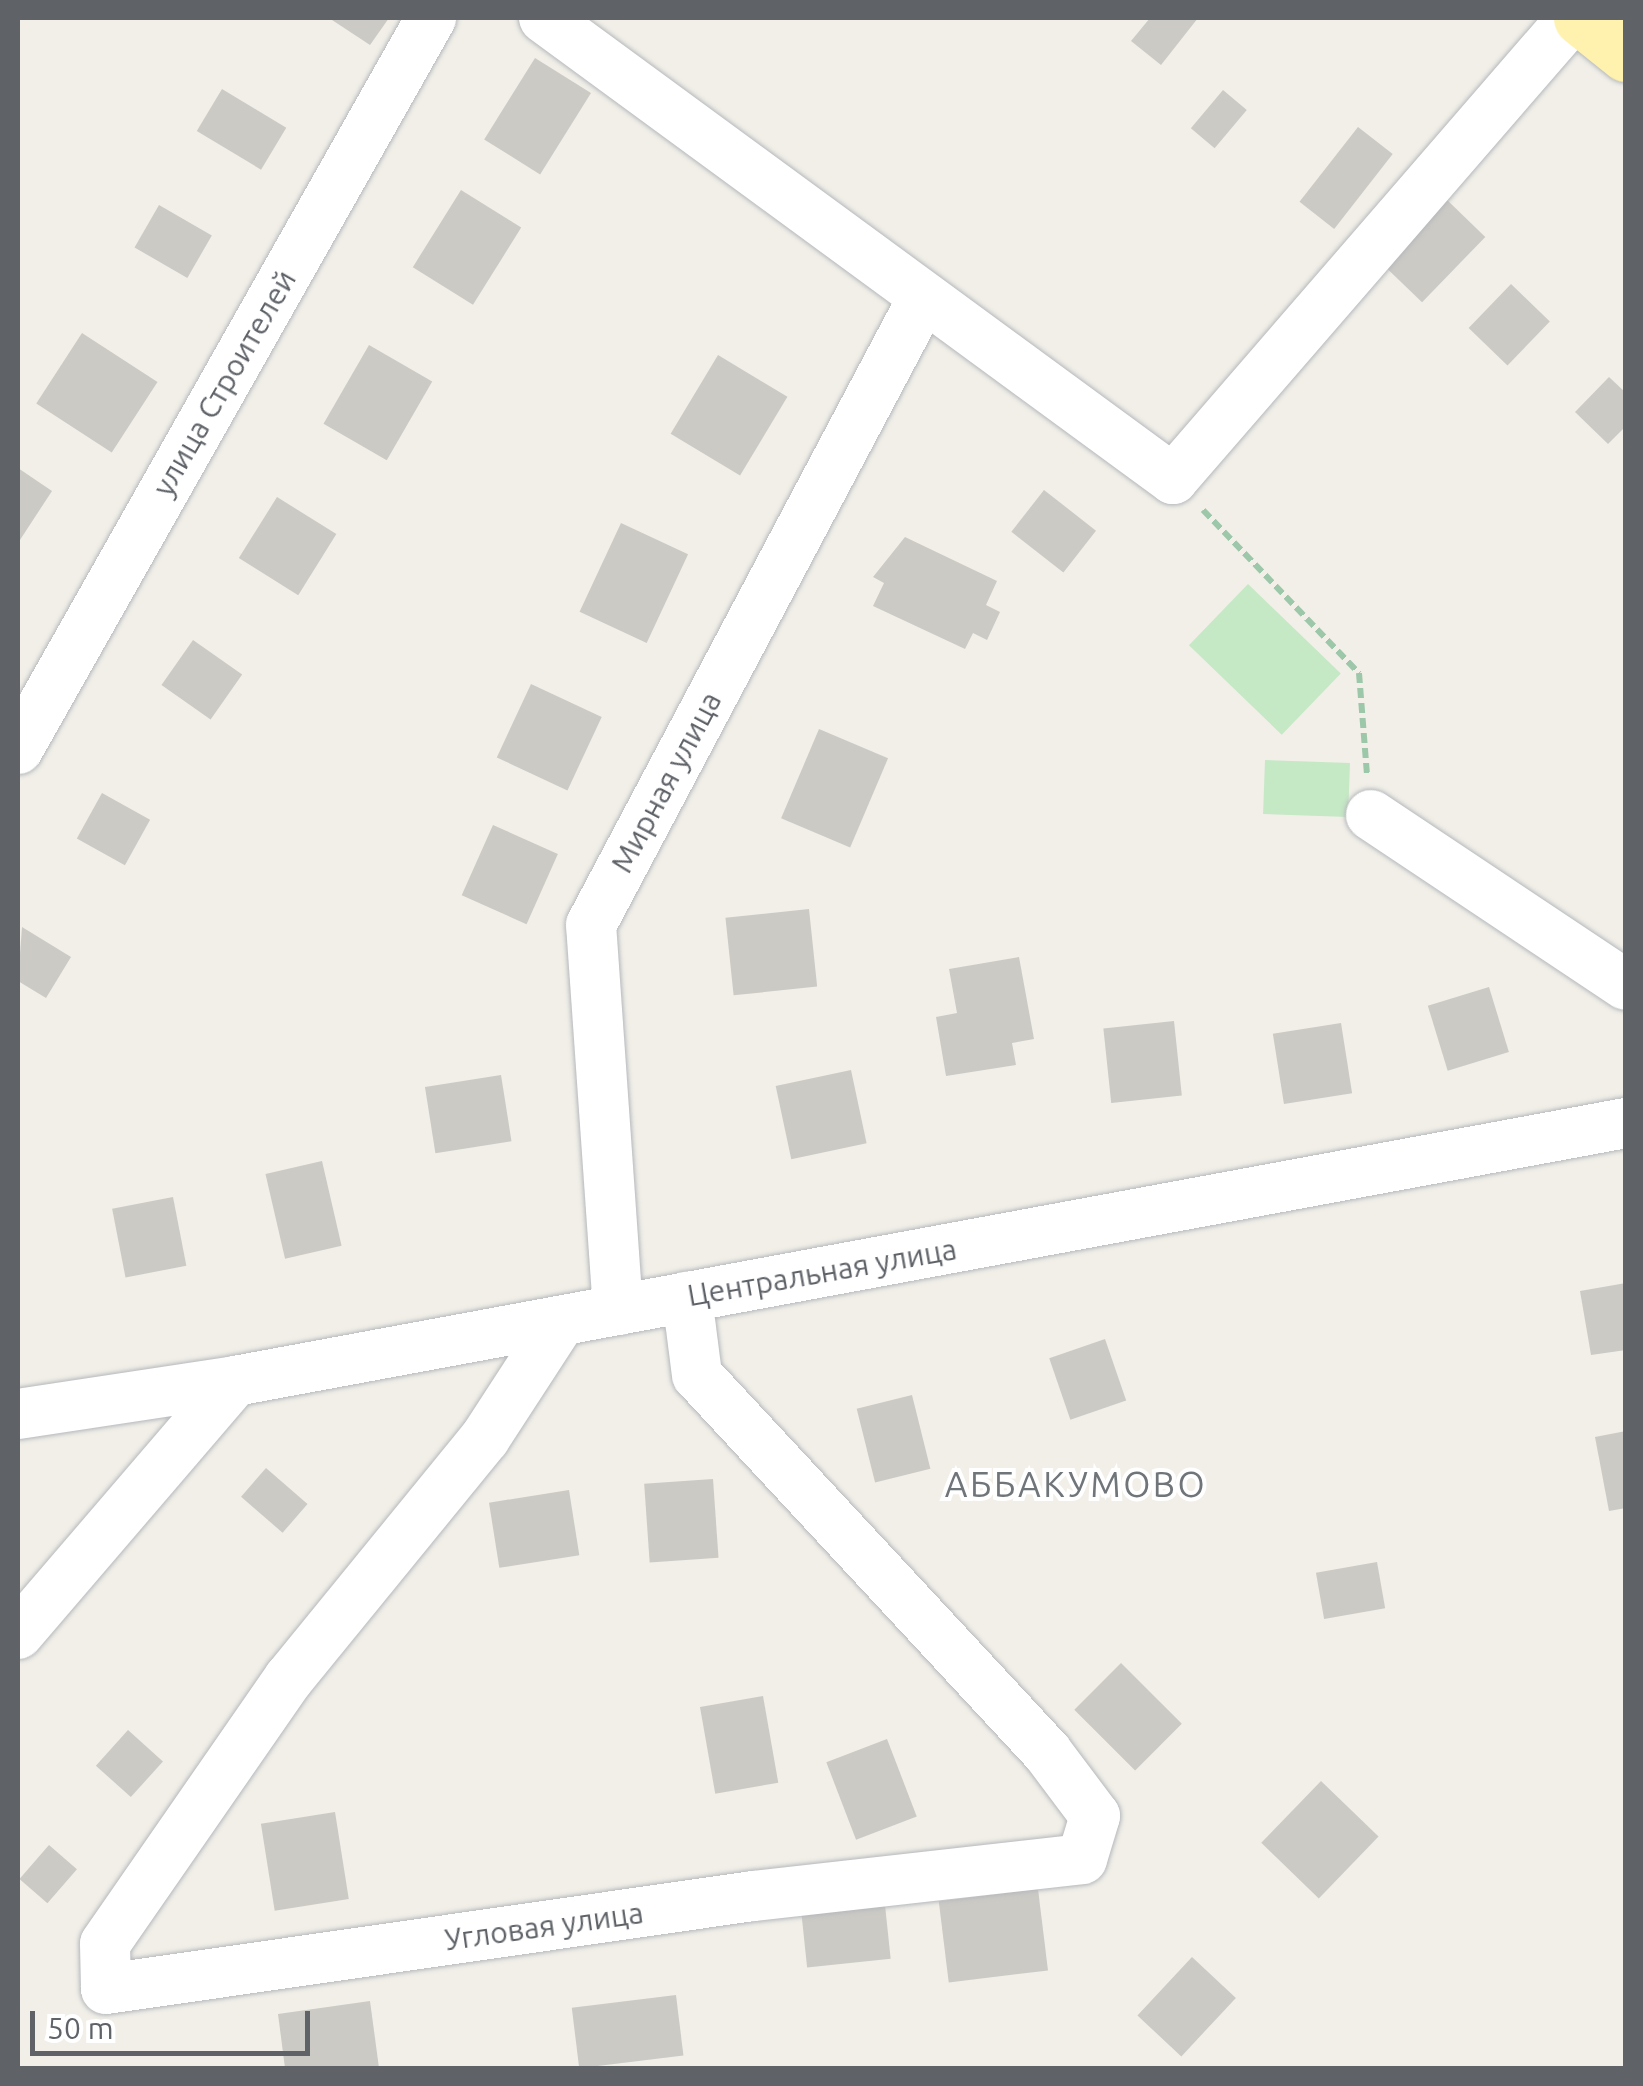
<!DOCTYPE html>
<meta charset="utf-8">
<style>
body{margin:0}
#map{position:relative;width:1643px;height:2086px;overflow:hidden;background:#f1efe8;font-family:Ubuntu,sans-serif}
div>[style]{position:absolute}
[style*='--x']{left:calc(var(--x)*1px);top:calc(var(--y)*1px);width:calc(var(--w)*1px);rotate:calc(var(--a)*1deg)}
.green>*{inset:0;background:#c5e8c5;transform-origin:0 0}
.building>*{inset:0;background:#cccac5;transform-origin:0 0}
.path>*{height:6px;margin-top:-3px;transform-origin:0;background:repeating-linear-gradient(90deg,#9cc7a9 0 10px,transparent 0 15px)}
.roads{filter:drop-shadow(0 0 2px #b5b8bc) drop-shadow(0 0 2px #b5b8bc)}
.minor>*{height:50px;margin:-25px;padding:0 25px;transform-origin:25px;border-radius:25px;background:#fff}
.major>*{height:55px;margin:-27.5px;padding:0 27.5px;transform-origin:27.5px;border-radius:27.5px;background:#fff2af}
span{translate:-50% -50%;white-space:nowrap;text-align:center;line-height:1.15;-webkit-text-stroke:8px #fff;paint-order:stroke}
.street-label{font-size:30px;color:#5f6368}
.quarter-label{font-size:35px;color:#70757a;letter-spacing:2.5px}
.frame{position:absolute;inset:0;border:20px solid #5f6368;pointer-events:none}
.scale{position:absolute;left:30px;top:2011px;width:280px;height:45px;box-sizing:border-box;border:5px solid #5f6368;border-top:0;padding-left:12px;font-size:30px;line-height:35px;white-space:nowrap;color:#5f6368;-webkit-text-stroke:8px #fff;paint-order:stroke}
</style>
<div id="map">
<div class="green">
<i style="left:1248px;top:584px;width:129px;height:85px;rotate:44deg"></i>
<i style="left:1265px;top:760px;width:85px;height:54px;rotate:2deg"></i>
</div>
<div class="building">
<i style="clip-path:polygon(329px 18px,389px 18px,370px 45px)"></i>
<i style="clip-path:polygon(1150px 18px,1198px 18px,1161px 65px,1131px 41px)"></i>
<i style="left:535px;top:58px;width:66px;height:96px;rotate:32deg"></i>
<i style="left:222px;top:89px;width:75px;height:49px;rotate:31deg"></i>
<i style="left:1223px;top:90px;width:31px;height:50px;rotate:40deg"></i>
<i style="left:1358px;top:127px;width:44px;height:95px;rotate:38deg"></i>
<i style="left:461px;top:190px;width:71px;height:91px;rotate:32deg"></i>
<i style="left:1445px;top:198px;width:56px;height:91px;rotate:44deg"></i>
<i style="left:159px;top:205px;width:61px;height:49px;rotate:30deg"></i>
<i style="left:1511px;top:284px;width:54px;height:61px;rotate:44deg"></i>
<i style="left:82px;top:333px;width:90px;height:84px;rotate:33deg"></i>
<i style="left:369px;top:345px;width:73px;height:91px;rotate:30deg"></i>
<i style="left:718px;top:355px;width:81px;height:92px;rotate:31deg"></i>
<i style="clip-path:polygon(1609px 377px,1626px 393px,1626px 426px,1608px 444px,1575px 412px)"></i>
<i style="clip-path:polygon(18px 468px,52px 491px,18px 543px)"></i>
<i style="left:1044px;top:490px;width:66px;height:53px;rotate:38deg"></i>
<i style="left:277px;top:497px;width:70px;height:72px;rotate:32deg"></i>
<i style="left:621px;top:523px;width:74px;height:98px;rotate:25deg"></i>
<i style="clip-path:polygon(905px 537px,997px 581px,986px 605px,1000px 612px,987px 640px,973px 633px,965px 649px,873px 606px,884px 583px,873px 577px)"></i>
<i style="left:193px;top:640px;width:60px;height:55px;rotate:35deg"></i>
<i style="left:531px;top:684px;width:78px;height:81px;rotate:25deg"></i>
<i style="left:819px;top:729px;width:75px;height:97px;rotate:23deg"></i>
<i style="left:102px;top:793px;width:55px;height:52px;rotate:29deg"></i>
<i style="left:493px;top:825px;width:71px;height:77px;rotate:24deg"></i>
<i style="left:809px;top:909px;width:78px;height:84px;rotate:84deg"></i>
<i style="clip-path:polygon(22px 927px,71px 957px,46px 998px,18px 981px)"></i>
<i style="clip-path:polygon(1019px 957px,1034px 1039px,1012px 1043px,1016px 1065px,946px 1076px,936px 1017px,957px 1013px,949px 969px)"></i>
<i style="left:1489px;top:987px;width:68px;height:64px;rotate:73deg"></i>
<i style="left:1174px;top:1021px;width:75px;height:71px;rotate:84deg"></i>
<i style="left:1341px;top:1023px;width:71px;height:69px;rotate:81deg"></i>
<i style="left:851px;top:1070px;width:75px;height:77px;rotate:78deg"></i>
<i style="left:501px;top:1075px;width:67px;height:77px;rotate:81deg"></i>
<i style="left:322px;top:1161px;width:87px;height:58px;rotate:77deg"></i>
<i style="left:173px;top:1197px;width:70px;height:62px;rotate:79deg"></i>
<i style="clip-path:polygon(1626px 1283px,1626px 1350px,1591px 1355px,1580px 1291px)"></i>
<i style="left:1105px;top:1339px;width:65px;height:59px;rotate:71deg"></i>
<i style="left:912px;top:1395px;width:76px;height:57px;rotate:76deg"></i>
<i style="clip-path:polygon(1626px 1431px,1626px 1508px,1609px 1511px,1595px 1437px)"></i>
<i style="left:266px;top:1468px;width:55px;height:38px;rotate:41deg"></i>
<i style="left:713px;top:1479px;width:79px;height:69px;rotate:86deg"></i>
<i style="left:569px;top:1490px;width:66px;height:81px;rotate:81deg"></i>
<i style="left:1377px;top:1562px;width:47px;height:62px;rotate:80deg"></i>
<i style="left:1121px;top:1663px;width:86px;height:66px;rotate:45deg"></i>
<i style="left:763px;top:1696px;width:88px;height:64px;rotate:80deg"></i>
<i style="left:128px;top:1730px;width:47px;height:48px;rotate:42deg"></i>
<i style="left:887px;top:1739px;width:83px;height:65px;rotate:69deg"></i>
<i style="left:1321px;top:1781px;width:80px;height:86px;rotate:44deg"></i>
<i style="left:335px;top:1812px;width:88px;height:75px;rotate:81deg"></i>
<i style="left:49px;top:1845px;width:37px;height:45px;rotate:41deg"></i>
<i style="left:1038px;top:1889px;width:82px;height:100px;rotate:83deg"></i>
<i style="left:885px;top:1905px;width:54px;height:84px;rotate:84deg"></i>
<i style="left:1192px;top:1957px;width:60px;height:80px;rotate:43deg"></i>
<i style="left:676px;top:1995px;width:61px;height:105px;rotate:83deg"></i>
<i style="clip-path:polygon(370px 2001px,379px 2068px,285px 2068px,278px 2014px)"></i>
</div>
<div class="path">
<i style="--x:1203;--y:510;--w:226;--a:46.3"></i>
<i style="--x:1359;--y:673;--w:101;--a:85.5"></i>
</div>
<div class="roads">
<div class="minor">
<i style="--x:544;--y:18;--w:780;--a:36.24"></i>
<i style="--x:1173;--y:479;--w:610;--a:-49.12"></i>
<i style="--x:18;--y:749;--w:840;--a:-60.53"></i>
<i style="--x:1371;--y:815;--w:306;--a:33.7"></i>
<i style="--x:618;--y:1310;--w:386;--a:-94"></i>
<i style="--x:591;--y:925;--w:709;--a:-62.1"></i>
<i style="--x:561;--y:1321;--w:140;--a:123"></i>
<i style="--x:485;--y:1438;--w:310;--a:129.2"></i>
<i style="--x:289;--y:1678;--w:323;--a:124.7"></i>
<i style="--x:105;--y:1944;--w:45;--a:88.7"></i>
<i style="--x:106;--y:1989;--w:654;--a:-8.18"></i>
<i style="--x:753;--y:1896;--w:331;--a:-6.4"></i>
<i style="--x:1082;--y:1859;--w:45;--a:-73.2"></i>
<i style="--x:1095;--y:1816;--w:80;--a:-126.9"></i>
<i style="--x:1047;--y:1752;--w:514;--a:-132.87"></i>
<i style="--x:697;--y:1375;--w:79;--a:-97.3"></i>
<i style="--x:18;--y:1414;--w:219;--a:-8.6"></i>
<i style="--x:235;--y:1381;--w:1415;--a:-10.51"></i>
<i style="--x:18;--y:1634;--w:333;--a:-49.4"></i>
</div>
<div class="major">
<i style="--x:1581;--y:18;--w:58;--a:38.7"></i>
</div>
</div>
<div class="street-label">
<span style="left:224px;top:383px;rotate:-60deg">улица Строителей</span>
<span style="left:666px;top:782px;rotate:-62deg">Мирная улица</span>
<span style="left:822px;top:1272px;rotate:-10deg">Центральная улица</span>
<span style="left:544px;top:1926px;rotate:-8deg">Угловая улица</span>
</div>
<div class="quarter-label">
<span style="left:1076px;top:1484px">АББАКУМОВО</span>
</div>
<div class="frame"></div>
<div class="scale">50 m</div>
</div>
